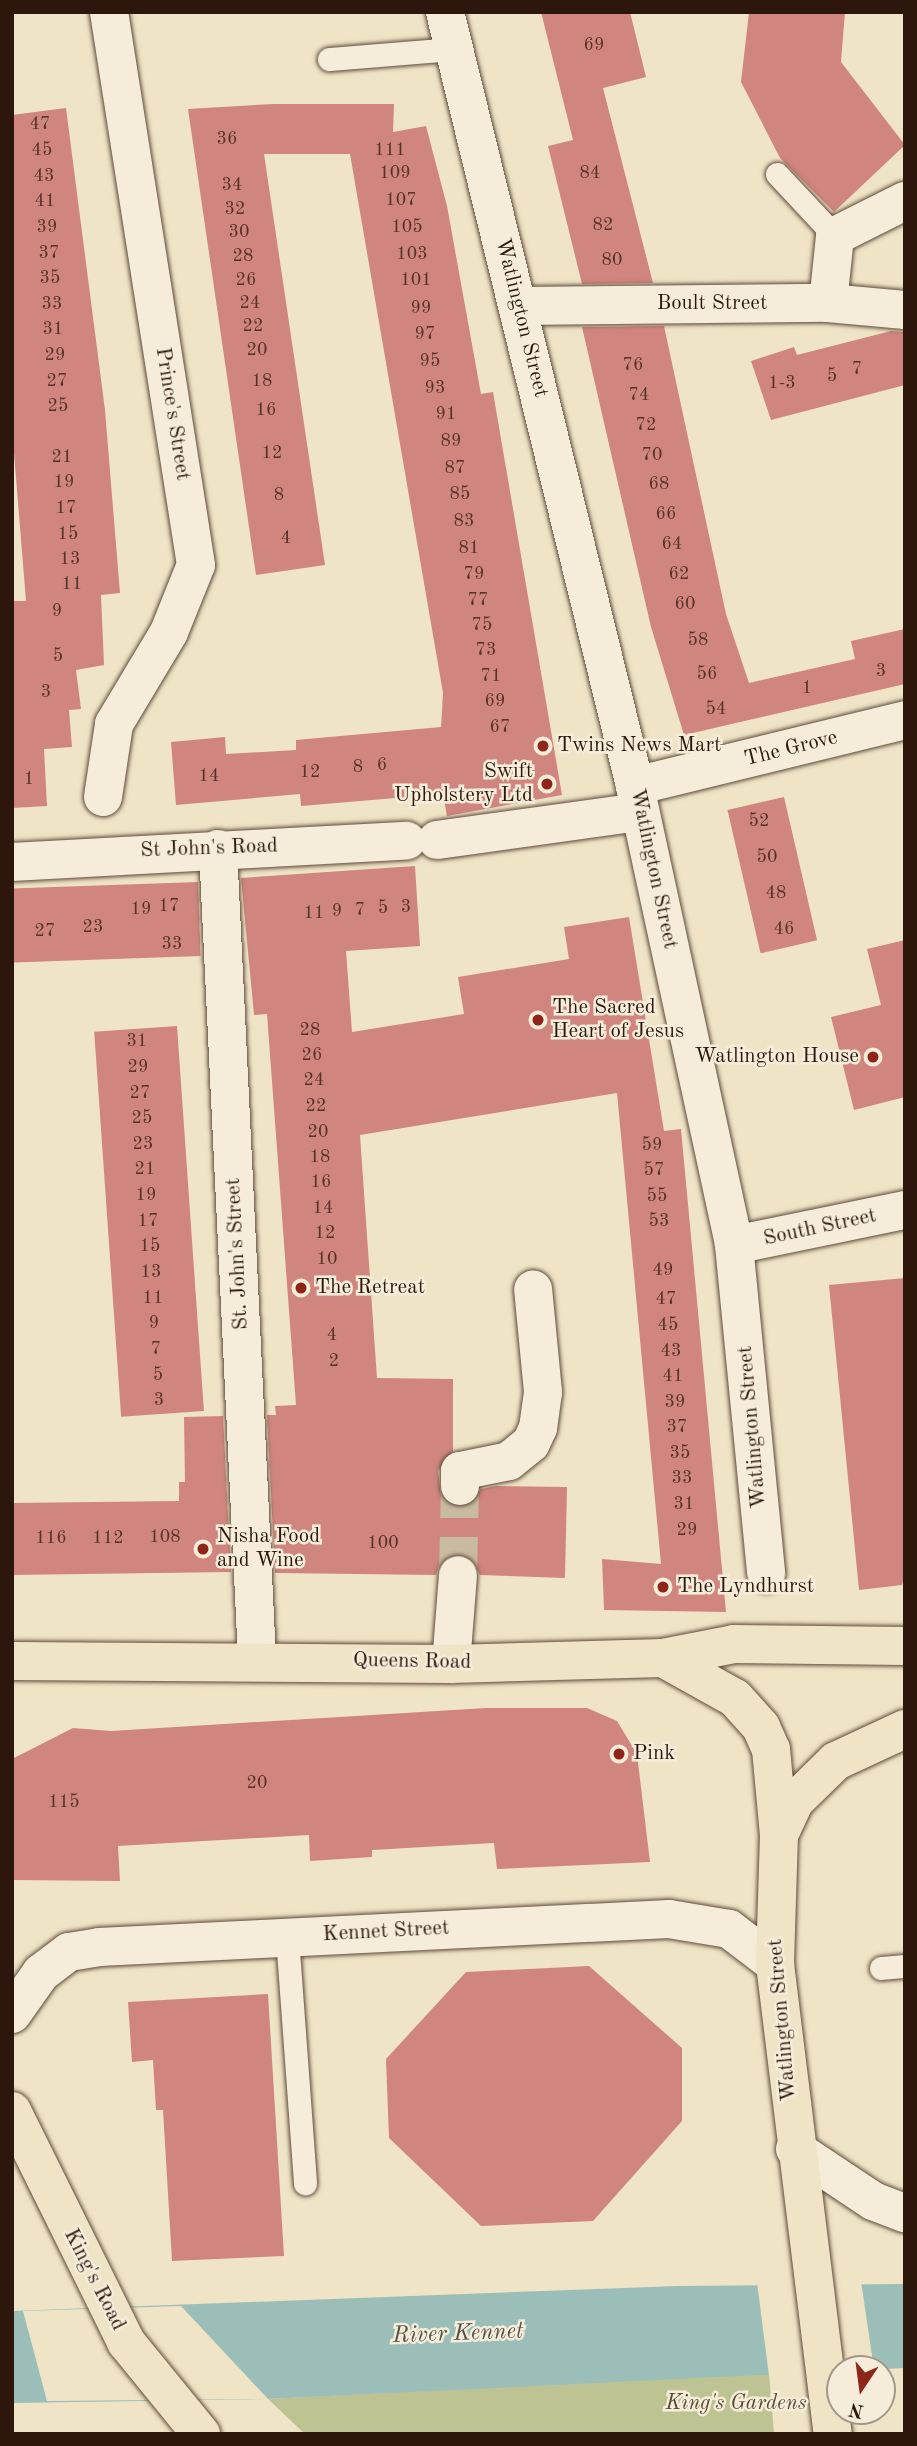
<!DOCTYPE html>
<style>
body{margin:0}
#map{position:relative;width:917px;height:2446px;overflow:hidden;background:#f0e4c6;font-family:"Old Standard TT",serif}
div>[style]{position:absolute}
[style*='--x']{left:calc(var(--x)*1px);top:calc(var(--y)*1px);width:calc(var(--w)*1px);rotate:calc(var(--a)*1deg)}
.green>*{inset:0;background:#bdc392}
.water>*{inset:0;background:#9bbeb9}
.pier>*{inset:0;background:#f0e4c6}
.building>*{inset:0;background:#d0867f;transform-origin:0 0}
.minor-tunnel>*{height:38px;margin-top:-19px;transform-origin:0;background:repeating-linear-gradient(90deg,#c9bba1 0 38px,transparent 0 57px)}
.roads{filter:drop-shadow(0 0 2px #5e4a3a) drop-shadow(0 0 2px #5e4a3a)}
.service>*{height:23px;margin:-11.5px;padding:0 11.5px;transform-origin:11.5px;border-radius:11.5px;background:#f5edda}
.minor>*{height:38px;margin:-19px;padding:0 19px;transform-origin:19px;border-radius:19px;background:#f5edda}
.primary>*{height:38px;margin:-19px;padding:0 19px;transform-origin:19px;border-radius:19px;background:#f0e4c6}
.dots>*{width:19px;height:19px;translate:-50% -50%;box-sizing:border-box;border:4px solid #f5edda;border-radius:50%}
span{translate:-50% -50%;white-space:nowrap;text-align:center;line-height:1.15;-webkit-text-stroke:5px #f5edda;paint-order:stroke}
.number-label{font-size:18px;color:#563229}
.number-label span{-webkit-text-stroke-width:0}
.street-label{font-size:21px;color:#2d160c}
.poi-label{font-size:21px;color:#2d160c}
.left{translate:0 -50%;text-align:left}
.right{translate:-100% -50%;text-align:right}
.park-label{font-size:21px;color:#584a34;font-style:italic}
.water-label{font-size:23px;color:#545149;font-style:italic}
.frame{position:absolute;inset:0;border:14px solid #2d160c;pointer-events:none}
.north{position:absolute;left:826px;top:2355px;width:70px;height:70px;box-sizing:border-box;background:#f5edda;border:2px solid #a59788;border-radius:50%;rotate:193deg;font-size:19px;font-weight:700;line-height:28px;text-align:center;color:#2d160c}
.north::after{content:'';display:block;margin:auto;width:24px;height:32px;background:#8f2418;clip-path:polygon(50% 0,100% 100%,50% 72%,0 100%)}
</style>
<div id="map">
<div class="green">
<i style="clip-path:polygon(769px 2373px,774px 2434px,305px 2434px,268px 2399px)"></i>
</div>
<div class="water">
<i style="clip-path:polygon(905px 2284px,905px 2368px,268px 2399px,12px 2403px,12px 2311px,677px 2286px)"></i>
</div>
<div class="pier">
<i style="clip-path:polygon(861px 2281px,874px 2369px,769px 2376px,757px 2282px)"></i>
<i style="clip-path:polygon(181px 2306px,268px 2399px,47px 2401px,23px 2311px)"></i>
</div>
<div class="building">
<i style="clip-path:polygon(541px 12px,630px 12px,646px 77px,603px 88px,653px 283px,582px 284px,548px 146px,573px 140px)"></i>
<i style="clip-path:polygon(749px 12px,845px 12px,841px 62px,905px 145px,834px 212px,780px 158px,741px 82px)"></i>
<i style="clip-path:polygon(273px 104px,394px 104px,393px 132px,426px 126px,447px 206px,481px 394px,493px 392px,562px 795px,447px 816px,443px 794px,301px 806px,300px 794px,176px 805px,171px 742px,225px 737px,226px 754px,296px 750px,296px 740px,441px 727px,443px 693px,350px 154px,264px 154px,325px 565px,256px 575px,188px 109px)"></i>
<i style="clip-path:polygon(66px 108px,105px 410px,120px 593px,101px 595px,104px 665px,76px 670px,81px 709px,69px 710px,72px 747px,44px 749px,47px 806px,12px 808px,12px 601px,26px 601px,12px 428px,12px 115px)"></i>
<i style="clip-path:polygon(664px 326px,726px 614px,749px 683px,855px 659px,851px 641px,905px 629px,905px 684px,684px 735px,651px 627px,582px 327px)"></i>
<i style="clip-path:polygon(891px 331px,905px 332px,905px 385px,771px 420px,751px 361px,794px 347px,797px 355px)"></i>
<i style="left:784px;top:797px;width:147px;height:58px;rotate:77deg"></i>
<i style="clip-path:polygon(415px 866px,420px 946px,346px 951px,352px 1032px,464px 1014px,458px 977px,569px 959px,564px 927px,629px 917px,664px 1131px,681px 1129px,726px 1612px,604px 1610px,602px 1559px,661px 1564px,617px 1093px,360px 1135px,377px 1378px,453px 1379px,453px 1451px,438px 1471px,441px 1496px,450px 1505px,470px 1505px,481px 1489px,496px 1486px,567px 1487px,565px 1578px,480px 1575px,471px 1557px,459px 1553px,440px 1562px,436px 1575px,275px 1573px,267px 1415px,276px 1415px,275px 1406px,296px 1405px,267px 1014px,254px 1015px,241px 878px)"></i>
<i style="left:198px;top:882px;width:74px;height:187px;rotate:88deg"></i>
<i style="clip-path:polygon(905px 940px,905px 1097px,854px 1110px,831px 1017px,881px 1005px,867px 949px)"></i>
<i style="left:177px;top:1026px;width:386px;height:83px;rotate:86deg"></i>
<i style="clip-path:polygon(905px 1278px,905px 1574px,902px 1585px,859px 1590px,829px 1285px)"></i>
<i style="clip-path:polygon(223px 1416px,231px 1572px,12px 1575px,12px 1503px,179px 1501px,179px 1482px,185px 1482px,184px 1417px)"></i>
<i style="clip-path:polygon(486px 1708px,587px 1708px,617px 1721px,637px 1754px,650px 1862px,497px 1869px,494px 1843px,372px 1850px,372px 1857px,310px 1861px,309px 1835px,118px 1846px,120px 1881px,12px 1880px,12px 1759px,73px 1728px,111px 1731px)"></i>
<i style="clip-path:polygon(589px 1966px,682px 2048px,682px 2121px,593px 2221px,481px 2226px,389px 2138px,386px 2059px,466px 1972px)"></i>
<i style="clip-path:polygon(268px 1994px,284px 2256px,172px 2261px,163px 2110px,156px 2110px,153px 2060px,132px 2062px,128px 2002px)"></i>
</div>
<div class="minor-tunnel">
<i style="--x:458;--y:1575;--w:89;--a:-88.7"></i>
</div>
<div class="roads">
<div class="service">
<i style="--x:329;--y:59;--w:125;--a:-4.6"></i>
<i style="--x:777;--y:174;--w:85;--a:46.9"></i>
<i style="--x:287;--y:1937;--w:247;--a:85.8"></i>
<i style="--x:881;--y:1968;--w:24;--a:-5"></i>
</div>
<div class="minor">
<i style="--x:445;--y:12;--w:797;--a:76.21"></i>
<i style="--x:635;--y:786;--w:470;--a:77.8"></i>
<i style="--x:734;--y:1245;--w:330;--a:84.4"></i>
<i style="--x:828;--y:303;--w:67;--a:-84"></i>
<i style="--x:835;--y:236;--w:78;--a:-26.6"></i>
<i style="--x:519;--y:306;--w:309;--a:-0.6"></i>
<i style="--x:828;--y:303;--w:77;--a:5.2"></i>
<i style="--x:635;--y:786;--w:278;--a:-13.7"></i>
<i style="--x:103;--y:797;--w:74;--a:-81.4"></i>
<i style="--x:114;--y:724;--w:107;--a:-59.1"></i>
<i style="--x:169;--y:632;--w:72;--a:-68.1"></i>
<i style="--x:196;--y:565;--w:560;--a:-98.94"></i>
<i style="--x:437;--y:840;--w:205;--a:-7.9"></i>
<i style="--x:218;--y:849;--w:811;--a:87.24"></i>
<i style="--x:12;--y:862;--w:395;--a:-3.1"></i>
<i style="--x:734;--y:1245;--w:175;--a:-11.6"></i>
<i style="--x:460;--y:1486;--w:15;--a:-90"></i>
<i style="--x:460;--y:1471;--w:50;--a:-11.5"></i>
<i style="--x:509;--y:1461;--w:28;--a:-39"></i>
<i style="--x:531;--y:1443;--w:17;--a:-65"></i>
<i style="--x:538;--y:1428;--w:36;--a:-82"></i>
<i style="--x:543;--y:1392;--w:103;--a:-95.5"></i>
<i style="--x:451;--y:1664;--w:89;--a:-85.5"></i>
<i style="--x:12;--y:2014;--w:50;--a:-54.7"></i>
<i style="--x:41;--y:1973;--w:35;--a:-37"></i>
<i style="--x:69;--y:1952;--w:30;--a:-9"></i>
<i style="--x:99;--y:1947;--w:571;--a:-2.81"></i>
<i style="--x:669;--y:1919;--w:61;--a:9.5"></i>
<i style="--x:729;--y:1929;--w:58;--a:37.3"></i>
<i style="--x:795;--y:2149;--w:94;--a:33.7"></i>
<i style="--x:873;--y:2201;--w:34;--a:21"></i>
</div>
<div class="primary">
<i style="--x:663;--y:1658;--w:82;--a:29.1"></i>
<i style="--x:735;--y:1698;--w:39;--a:48"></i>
<i style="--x:761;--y:1727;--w:24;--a:66"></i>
<i style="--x:771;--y:1749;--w:86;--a:84.7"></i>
<i style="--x:779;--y:1835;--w:129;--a:91.8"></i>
<i style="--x:775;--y:1964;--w:474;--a:83"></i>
<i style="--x:12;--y:1661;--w:439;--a:0.4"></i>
<i style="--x:451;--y:1664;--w:212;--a:-1.6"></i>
<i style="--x:663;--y:1658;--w:72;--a:-11.2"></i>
<i style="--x:734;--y:1644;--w:171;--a:0.7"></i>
<i style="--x:779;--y:1835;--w:38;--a:-65"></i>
<i style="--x:795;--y:1801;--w:57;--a:-44.3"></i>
<i style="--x:836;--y:1761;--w:76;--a:-24.9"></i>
<i style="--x:12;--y:2111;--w:258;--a:63.7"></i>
<i style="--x:126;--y:2342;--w:119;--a:50.8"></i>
</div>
</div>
<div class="dots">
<i style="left:543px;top:746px;background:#8f2418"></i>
<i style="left:547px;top:784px;background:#8f2418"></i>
<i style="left:538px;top:1020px;background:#8f2418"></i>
<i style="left:873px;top:1057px;background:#8f2418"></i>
<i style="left:301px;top:1288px;background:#8f2418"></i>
<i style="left:203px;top:1549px;background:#8f2418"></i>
<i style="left:663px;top:1587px;background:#8f2418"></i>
<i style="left:619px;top:1754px;background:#8f2418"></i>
</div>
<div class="number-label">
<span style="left:594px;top:45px">69</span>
<span style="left:40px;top:124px">47</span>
<span style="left:227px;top:139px">36</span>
<span style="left:42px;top:150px">45</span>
<span style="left:390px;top:150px">111</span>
<span style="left:395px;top:173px">109</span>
<span style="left:590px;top:173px">84</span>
<span style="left:44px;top:176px">43</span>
<span style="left:232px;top:185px">34</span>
<span style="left:401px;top:200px">107</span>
<span style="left:45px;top:201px">41</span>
<span style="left:235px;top:209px">32</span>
<span style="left:603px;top:225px">82</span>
<span style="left:47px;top:227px">39</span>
<span style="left:407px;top:227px">105</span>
<span style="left:239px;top:232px">30</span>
<span style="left:49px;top:253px">37</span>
<span style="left:412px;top:254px">103</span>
<span style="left:243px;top:256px">28</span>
<span style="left:612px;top:260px">80</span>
<span style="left:50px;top:278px">35</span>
<span style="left:246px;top:280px">26</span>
<span style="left:416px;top:280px">101</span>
<span style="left:250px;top:303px">24</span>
<span style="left:52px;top:304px">33</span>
<span style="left:421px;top:308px">99</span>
<span style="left:253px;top:326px">22</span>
<span style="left:53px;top:329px">31</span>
<span style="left:425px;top:334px">97</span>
<span style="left:257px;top:350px">20</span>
<span style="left:55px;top:355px">29</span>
<span style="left:430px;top:361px">95</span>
<span style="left:633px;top:365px">76</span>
<span style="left:857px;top:369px">7</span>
<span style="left:832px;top:376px">5</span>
<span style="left:57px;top:381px">27</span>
<span style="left:262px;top:381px">18</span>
<span style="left:782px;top:383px">1-3</span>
<span style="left:435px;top:388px">93</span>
<span style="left:639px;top:395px">74</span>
<span style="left:58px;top:406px">25</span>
<span style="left:266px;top:410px">16</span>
<span style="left:446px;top:414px">91</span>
<span style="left:646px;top:425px">72</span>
<span style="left:451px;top:441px">89</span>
<span style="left:272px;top:453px">12</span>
<span style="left:652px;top:455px">70</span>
<span style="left:62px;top:457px">21</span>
<span style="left:455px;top:468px">87</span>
<span style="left:64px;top:482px">19</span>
<span style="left:659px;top:484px">68</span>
<span style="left:460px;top:494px">85</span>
<span style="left:279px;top:495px">8</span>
<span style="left:66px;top:508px">17</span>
<span style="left:666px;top:514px">66</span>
<span style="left:464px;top:521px">83</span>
<span style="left:68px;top:534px">15</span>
<span style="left:286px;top:538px">4</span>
<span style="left:672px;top:544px">64</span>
<span style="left:469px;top:548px">81</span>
<span style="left:70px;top:559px">13</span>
<span style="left:474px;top:574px">79</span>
<span style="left:679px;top:574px">62</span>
<span style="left:72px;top:584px">11</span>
<span style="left:478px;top:600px">77</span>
<span style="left:685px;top:604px">60</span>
<span style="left:57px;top:611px">9</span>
<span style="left:482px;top:625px">75</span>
<span style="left:698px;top:640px">58</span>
<span style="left:486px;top:650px">73</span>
<span style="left:58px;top:656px">5</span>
<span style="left:881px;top:671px">3</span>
<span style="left:707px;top:674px">56</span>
<span style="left:491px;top:676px">71</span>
<span style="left:807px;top:688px">1</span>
<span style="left:46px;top:692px">3</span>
<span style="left:495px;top:701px">69</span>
<span style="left:716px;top:709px">54</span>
<span style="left:500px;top:727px">67</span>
<span style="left:382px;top:765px">6</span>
<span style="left:358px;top:767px">8</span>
<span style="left:310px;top:772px">12</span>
<span style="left:209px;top:776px">14</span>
<span style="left:29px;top:779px">1</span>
<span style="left:759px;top:821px">52</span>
<span style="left:767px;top:857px">50</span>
<span style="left:776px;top:893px">48</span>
<span style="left:169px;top:906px">17</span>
<span style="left:406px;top:907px">3</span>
<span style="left:383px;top:908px">5</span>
<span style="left:141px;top:909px">19</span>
<span style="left:360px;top:910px">7</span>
<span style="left:337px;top:911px">9</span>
<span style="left:314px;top:913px">11</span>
<span style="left:93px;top:927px">23</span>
<span style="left:784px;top:929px">46</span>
<span style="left:45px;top:931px">27</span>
<span style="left:172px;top:944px">33</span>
<span style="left:310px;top:1030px">28</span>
<span style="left:137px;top:1041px">31</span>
<span style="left:312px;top:1055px">26</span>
<span style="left:138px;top:1067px">29</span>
<span style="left:314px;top:1080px">24</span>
<span style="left:140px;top:1093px">27</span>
<span style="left:316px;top:1106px">22</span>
<span style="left:142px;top:1118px">25</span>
<span style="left:318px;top:1132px">20</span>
<span style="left:143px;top:1144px">23</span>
<span style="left:652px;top:1145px">59</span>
<span style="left:320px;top:1157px">18</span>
<span style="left:145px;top:1169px">21</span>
<span style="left:654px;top:1170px">57</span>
<span style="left:321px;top:1182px">16</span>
<span style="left:146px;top:1195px">19</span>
<span style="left:657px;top:1196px">55</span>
<span style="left:323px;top:1208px">14</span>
<span style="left:148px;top:1221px">17</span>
<span style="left:659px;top:1221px">53</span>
<span style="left:325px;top:1233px">12</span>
<span style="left:150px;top:1246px">15</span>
<span style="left:327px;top:1259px">10</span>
<span style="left:663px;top:1270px">49</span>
<span style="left:151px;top:1272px">13</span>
<span style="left:153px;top:1298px">11</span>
<span style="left:666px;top:1299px">47</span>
<span style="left:154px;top:1323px">9</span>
<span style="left:668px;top:1325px">45</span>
<span style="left:332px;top:1335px">4</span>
<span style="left:156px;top:1349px">7</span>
<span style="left:671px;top:1351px">43</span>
<span style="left:334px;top:1361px">2</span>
<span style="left:158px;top:1375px">5</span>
<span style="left:673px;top:1376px">41</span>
<span style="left:159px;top:1400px">3</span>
<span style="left:675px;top:1402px">39</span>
<span style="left:677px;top:1427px">37</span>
<span style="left:680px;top:1453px">35</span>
<span style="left:682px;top:1478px">33</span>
<span style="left:684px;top:1504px">31</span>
<span style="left:687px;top:1530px">29</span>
<span style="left:165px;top:1537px">108</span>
<span style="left:51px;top:1538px">116</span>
<span style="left:108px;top:1538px">112</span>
<span style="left:383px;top:1543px">100</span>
<span style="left:257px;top:1783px">20</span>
<span style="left:64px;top:1802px">115</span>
</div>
<div class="street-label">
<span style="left:712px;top:304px">Boult Street</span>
<span style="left:521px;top:318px;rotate:76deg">Watlington Street</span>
<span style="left:172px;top:414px;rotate:81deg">Prince's Street</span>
<span style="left:791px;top:749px;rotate:-14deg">The Grove</span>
<span style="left:209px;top:849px;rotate:-2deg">St John's Road</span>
<span style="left:653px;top:869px;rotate:78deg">Watlington Street</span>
<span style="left:820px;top:1228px;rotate:-12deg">South Street</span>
<span style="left:238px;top:1254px;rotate:-93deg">St. John's Street</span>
<span style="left:753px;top:1427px;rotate:-95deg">Watlington Street</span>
<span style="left:412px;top:1662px;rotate:1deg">Queens Road</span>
<span style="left:386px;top:1932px;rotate:-3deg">Kennet Street</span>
<span style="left:783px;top:2020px;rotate:-95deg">Watlington Street</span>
<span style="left:94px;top:2280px;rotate:63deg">King's Road</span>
</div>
<div class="poi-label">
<span class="left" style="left:557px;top:746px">Twins News Mart</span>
<span class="right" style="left:533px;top:784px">Swift<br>Upholstery Ltd</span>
<span class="left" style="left:552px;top:1020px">The Sacred<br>Heart of Jesus</span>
<span class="right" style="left:859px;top:1057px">Watlington House</span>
<span class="left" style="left:315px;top:1288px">The Retreat</span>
<span class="left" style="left:217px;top:1549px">Nisha Food<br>and Wine</span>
<span class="left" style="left:677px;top:1587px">The Lyndhurst</span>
<span class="left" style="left:633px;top:1754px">Pink</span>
</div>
<div class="park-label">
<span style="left:736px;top:2404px">King's Gardens</span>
</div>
<div class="water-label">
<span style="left:458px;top:2334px;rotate:-2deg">River Kennet</span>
</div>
<div class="frame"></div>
<div class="north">N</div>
</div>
